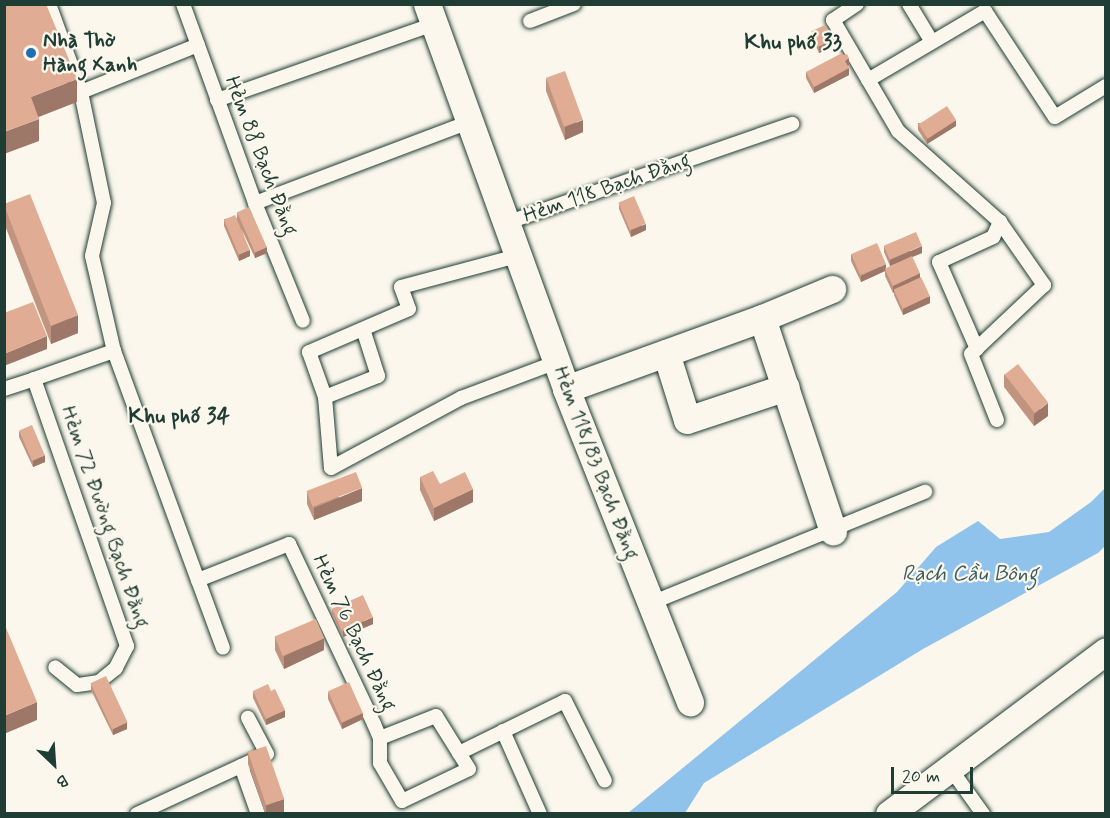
<!DOCTYPE html>
<meta charset="utf-8">
<style>
body{margin:0}
#map{position:relative;width:1110px;height:818px;overflow:hidden;background:#fbf7ec;font-family:Mynerve,sans-serif}
div>[style]{position:absolute}
[style*='--x']{left:calc(var(--x)*1px);top:calc(var(--y)*1px);width:calc(var(--w)*1px);rotate:calc(var(--a)*1deg)}
.water>*{inset:0;background:#8fc3ec}
.roads{filter:drop-shadow(0 0 2px #1f3d34) drop-shadow(0 0 2px #1f3d34)}
.service>*{height:14px;margin:-7px;padding:0 7px;transform-origin:7px;border-radius:7px;background:#fbf7ec}
.minor>*{height:27px;margin:-13.5px;padding:0 13.5px;transform-origin:13.5px;border-radius:13.5px;background:#fbf7ec}
.wall>*{inset:0;background:#c1947f}
.shaded-wall>*{inset:0;background:#9d7868}
.building>*{inset:0;background:#e0ac94;transform-origin:0 0}
.dots>*{width:16px;height:16px;translate:-50% -50%;box-sizing:border-box;border:3px solid #fbf7ec;border-radius:50%}
span{translate:-50% -50%;white-space:nowrap;text-align:center;line-height:1.15;-webkit-text-stroke:4.5px #fbf7ec;paint-order:stroke}
.poi-label{font-size:21px;color:#1f3d34;font-weight:700}
.left{translate:0 -50%;text-align:left}
.street-label{font-size:21px;color:#1f3d34}
.neighbourhood-label{font-size:22px;color:#1f3d34;font-weight:700}
.water-label{font-size:22px;color:#3b5e62;font-style:italic}
.frame{position:absolute;inset:0;border:6px solid #1f3d34;pointer-events:none}
.north{position:absolute;left:24px;top:734px;width:60px;height:60px;-webkit-text-stroke:4px #fbf7ec;paint-order:stroke;rotate:155deg;font-size:16px;font-weight:700;line-height:24px;text-align:center;color:#1f3d34}
.north::after{content:'';display:block;margin:auto;width:21px;height:27px;background:#1f3d34;clip-path:polygon(50% 0,100% 100%,50% 72%,0 100%)}
.scale{position:absolute;left:891px;top:767px;width:82px;height:27px;box-sizing:border-box;border:3px solid #1f3d34;border-top:0;padding-left:8px;font-size:18px;line-height:21px;white-space:nowrap;color:#1f3d34;-webkit-text-stroke:4px #fbf7ec;paint-order:stroke}
</style>
<div id="map">
<div class="water">
<i style="clip-path:polygon(1105px 488px,1105px 546px,1098px 553px,923px 649px,704px 783px,685px 813px,628px 813px,897px 592px,936px 547px,978px 521px,1000px 539px,1049px 532px,1091px 502px)"></i>
</div>
<div class="roads">
<div class="service">
<i style="--x:49;--y:4;--w:94;--a:70"></i>
<i style="--x:81;--y:92;--w:113;--a:78.3"></i>
<i style="--x:104;--y:203;--w:54;--a:102.8"></i>
<i style="--x:92;--y:256;--w:98;--a:77"></i>
<i style="--x:114;--y:351;--w:244;--a:69.9"></i>
<i style="--x:198;--y:580;--w:98;--a:-21.6"></i>
<i style="--x:289;--y:544;--w:199;--a:64.7"></i>
<i style="--x:374;--y:724;--w:15;--a:67"></i>
<i style="--x:380;--y:738;--w:25;--a:90"></i>
<i style="--x:380;--y:763;--w:44;--a:59.9"></i>
<i style="--x:402;--y:801;--w:74;--a:-25.5"></i>
<i style="--x:469;--y:769;--w:19;--a:-122"></i>
<i style="--x:183;--y:4;--w:212;--a:70.1"></i>
<i style="--x:255;--y:203;--w:127;--a:67.9"></i>
<i style="--x:857;--y:4;--w:29;--a:146"></i>
<i style="--x:833;--y:20;--w:129;--a:59.6"></i>
<i style="--x:898;--y:131;--w:137;--a:41.7"></i>
<i style="--x:1000;--y:222;--w:77;--a:55.1"></i>
<i style="--x:1044;--y:285;--w:100;--a:136.6"></i>
<i style="--x:971;--y:354;--w:71;--a:68.5"></i>
<i style="--x:909;--y:4;--w:44;--a:58.8"></i>
<i style="--x:530;--y:21;--w:47;--a:-21.1"></i>
<i style="--x:868;--y:80;--w:136;--a:-30.5"></i>
<i style="--x:985;--y:11;--w:127;--a:56.6"></i>
<i style="--x:1055;--y:117;--w:60;--a:-31.3"></i>
<i style="--x:81;--y:92;--w:126;--a:-21.9"></i>
<i style="--x:217;--y:100;--w:230;--a:-19.3"></i>
<i style="--x:255;--y:203;--w:229;--a:-20.7"></i>
<i style="--x:506;--y:223;--w:303;--a:-19.1"></i>
<i style="--x:517;--y:256;--w:120;--a:165"></i>
<i style="--x:401;--y:287;--w:23;--a:70"></i>
<i style="--x:409;--y:309;--w:109;--a:156.7"></i>
<i style="--x:309;--y:352;--w:48;--a:70.4"></i>
<i style="--x:325;--y:397;--w:71;--a:85.2"></i>
<i style="--x:331;--y:468;--w:148;--a:-28.3"></i>
<i style="--x:461;--y:398;--w:103;--a:-20.6"></i>
<i style="--x:977;--y:349;--w:95;--a:-113.6"></i>
<i style="--x:939;--y:262;--w:60;--a:-24.8"></i>
<i style="--x:993;--y:237;--w:17;--a:-65"></i>
<i style="--x:34;--y:379;--w:85;--a:-19.3"></i>
<i style="--x:4;--y:389;--w:32;--a:-18"></i>
<i style="--x:34;--y:379;--w:283;--a:70.8"></i>
<i style="--x:127;--y:646;--w:25;--a:117"></i>
<i style="--x:116;--y:668;--w:22;--a:141"></i>
<i style="--x:99;--y:682;--w:22;--a:172"></i>
<i style="--x:77;--y:685;--w:28;--a:-141"></i>
<i style="--x:325;--y:397;--w:57;--a:-21.6"></i>
<i style="--x:378;--y:376;--w:49;--a:-107.7"></i>
<i style="--x:198;--y:580;--w:72;--a:69.8"></i>
<i style="--x:651;--y:603;--w:296;--a:-22.1"></i>
<i style="--x:503;--y:731;--w:91;--a:66"></i>
<i style="--x:380;--y:738;--w:60;--a:-21.4"></i>
<i style="--x:436;--y:716;--w:44;--a:58.1"></i>
<i style="--x:459;--y:753;--w:118;--a:-26.1"></i>
<i style="--x:565;--y:701;--w:89;--a:63.4"></i>
<i style="--x:241;--y:766;--w:51;--a:70.5"></i>
<i style="--x:950;--y:768;--w:57;--a:54.3"></i>
<i style="--x:137;--y:814;--w:143;--a:-24.8"></i>
<i style="--x:267;--y:754;--w:41;--a:-117.8"></i>
</div>
<div class="minor">
<i style="--x:427;--y:4;--w:409;--a:70.1"></i>
<i style="--x:566;--y:389;--w:337;--a:68.4"></i>
<i style="--x:762;--y:318;--w:76;--a:-22.5"></i>
<i style="--x:666;--y:353;--w:70;--a:72.6"></i>
<i style="--x:687;--y:420;--w:104;--a:-18.4"></i>
<i style="--x:566;--y:389;--w:208;--a:-19.9"></i>
<i style="--x:762;--y:318;--w:225;--a:71.6"></i>
<i style="--x:889;--y:814;--w:271;--a:-36.9"></i>
</div>
</div>
<div class="wall">
<i style="clip-path:polygon(812px 32px,832px 47px,819px 53px,812px 38px)"></i>
<i style="clip-path:polygon(849px 65px,848px 66px,849px 75px,814px 93px,806px 78px,806px 72px)"></i>
<i style="clip-path:polygon(546px 78px,583px 132px,565px 140px,546px 91px)"></i>
<i style="clip-path:polygon(918px 123px,956px 126px,927px 144px,918px 130px)"></i>
<i style="clip-path:polygon(619px 203px,646px 230px,631px 237px,619px 209px)"></i>
<i style="clip-path:polygon(4px 204px,78px 333px,51px 344px,4px 223px)"></i>
<i style="clip-path:polygon(237px 212px,267px 253px,255px 258px,242px 230px,250px 256px,239px 261px,224px 226px,224px 219px,237px 218px)"></i>
<i style="clip-path:polygon(884px 246px,922px 253px,912px 257px,930px 303px,903px 315px,894px 295px,894px 292px,893px 293px,885px 276px,885px 271px,861px 282px,851px 261px,851px 254px,886px 269px,905px 260px,890px 266px,884px 252px)"></i>
<i style="clip-path:polygon(1004px 374px,1048px 416px,1034px 426px,1004px 387px)"></i>
<i style="clip-path:polygon(19px 431px,45px 462px,33px 467px,19px 437px)"></i>
<i style="clip-path:polygon(420px 477px,473px 502px,434px 521px,420px 490px)"></i>
<i style="clip-path:polygon(307px 492px,362px 501px,314px 520px,307px 504px)"></i>
<i style="clip-path:polygon(332px 609px,373px 624px,343px 637px,332px 615px)"></i>
<i style="clip-path:polygon(275px 637px,324px 650px,284px 669px,275px 650px)"></i>
<i style="clip-path:polygon(91px 683px,127px 729px,113px 735px,91px 690px)"></i>
<i style="clip-path:polygon(253px 691px,285px 717px,266px 725px,253px 698px)"></i>
<i style="clip-path:polygon(328px 692px,363px 719px,342px 729px,328px 699px)"></i>
<i style="clip-path:polygon(248px 751px,284px 812px,278px 813px,265px 813px,248px 764px)"></i>
</div>
<div class="shaded-wall">
<i style="clip-path:polygon(832px 40px,832px 47px,819px 53px,819px 46px)"></i>
<i style="clip-path:polygon(849px 58px,849px 65px,845px 67px,845px 61px)"></i>
<i style="clip-path:polygon(849px 68px,849px 75px,814px 93px,814px 87px)"></i>
<i style="clip-path:polygon(77px 79px,77px 102px,31px 120px,31px 97px)"></i>
<i style="clip-path:polygon(39px 119px,39px 141px,4px 154px,4px 132px)"></i>
<i style="clip-path:polygon(583px 120px,583px 132px,565px 140px,565px 127px)"></i>
<i style="clip-path:polygon(956px 120px,956px 126px,927px 144px,927px 137px)"></i>
<i style="clip-path:polygon(646px 224px,646px 230px,631px 237px,631px 230px)"></i>
<i style="clip-path:polygon(922px 246px,922px 253px,890px 266px,890px 260px)"></i>
<i style="clip-path:polygon(267px 247px,267px 253px,255px 258px,255px 252px)"></i>
<i style="clip-path:polygon(250px 250px,250px 256px,239px 261px,239px 254px)"></i>
<i style="clip-path:polygon(886px 264px,886px 271px,885px 270px,885px 271px,861px 282px,861px 276px)"></i>
<i style="clip-path:polygon(920px 273px,920px 279px,894px 289px,894px 292px,893px 293px,893px 286px)"></i>
<i style="clip-path:polygon(930px 296px,930px 303px,903px 315px,903px 309px)"></i>
<i style="clip-path:polygon(78px 315px,78px 333px,51px 344px,51px 326px)"></i>
<i style="clip-path:polygon(47px 336px,47px 349px,4px 366px,4px 354px)"></i>
<i style="clip-path:polygon(1048px 403px,1048px 416px,1034px 426px,1034px 414px)"></i>
<i style="clip-path:polygon(45px 455px,45px 462px,33px 467px,33px 461px)"></i>
<i style="clip-path:polygon(362px 488px,362px 501px,314px 520px,314px 508px)"></i>
<i style="clip-path:polygon(473px 489px,473px 502px,434px 521px,434px 508px)"></i>
<i style="clip-path:polygon(373px 617px,373px 624px,343px 637px,343px 631px)"></i>
<i style="clip-path:polygon(324px 638px,324px 650px,284px 669px,284px 656px)"></i>
<i style="clip-path:polygon(37px 702px,37px 720px,4px 734px,4px 716px)"></i>
<i style="clip-path:polygon(285px 710px,285px 717px,266px 725px,266px 719px)"></i>
<i style="clip-path:polygon(363px 713px,363px 719px,342px 729px,342px 723px)"></i>
<i style="clip-path:polygon(127px 722px,127px 729px,113px 735px,113px 729px)"></i>
<i style="clip-path:polygon(284px 799px,284px 812px,278px 813px,266px 813px,266px 805px)"></i>
</div>
<div class="building">
<i style="clip-path:polygon(4px 4px,46px 4px,77px 79px,31px 97px,39px 119px,4px 132px)"></i>
<i style="left:825px;top:25px;width:17px;height:15px;rotate:65deg"></i>
<i style="clip-path:polygon(842px 53px,843px 55px,847px 54px,849px 58px,845px 61px,849px 68px,814px 87px,806px 72px)"></i>
<i style="left:565px;top:71px;width:52px;height:20px;rotate:70deg"></i>
<i style="left:947px;top:106px;width:17px;height:34px;rotate:57deg"></i>
<i style="clip-path:polygon(30px 194px,78px 315px,51px 326px,4px 205px,4px 204px)"></i>
<i style="left:634px;top:196px;width:30px;height:17px;rotate:67deg"></i>
<i style="left:249px;top:207px;width:44px;height:13px;rotate:66deg"></i>
<i style="left:235px;top:215px;width:38px;height:12px;rotate:67deg"></i>
<i style="left:916px;top:232px;width:15px;height:35px;rotate:67deg"></i>
<i style="left:877px;top:243px;width:23px;height:28px;rotate:67deg"></i>
<i style="left:912px;top:256px;width:19px;height:30px;rotate:65deg"></i>
<i style="left:921px;top:277px;width:21px;height:30px;rotate:65deg"></i>
<i style="clip-path:polygon(33px 302px,47px 336px,4px 354px,4px 313px)"></i>
<i style="left:1018px;top:364px;width:49px;height:17px;rotate:52deg"></i>
<i style="left:32px;top:425px;width:33px;height:14px;rotate:67deg"></i>
<i style="clip-path:polygon(433px 471px,440px 484px,465px 472px,473px 489px,434px 508px,420px 477px)"></i>
<i style="left:356px;top:472px;width:17px;height:53px;rotate:69deg"></i>
<i style="left:363px;top:595px;width:24px;height:34px;rotate:66deg"></i>
<i style="left:316px;top:619px;width:21px;height:45px;rotate:67deg"></i>
<i style="clip-path:polygon(4px 623px,37px 702px,4px 716px)"></i>
<i style="left:106px;top:676px;width:51px;height:17px;rotate:65deg"></i>
<i style="left:349px;top:682px;width:34px;height:23px;rotate:66deg"></i>
<i style="clip-path:polygon(268px 684px,271px 691px,275px 689px,285px 710px,266px 719px,253px 691px)"></i>
<i style="left:266px;top:746px;width:56px;height:19px;rotate:71deg"></i>
</div>
<div class="dots">
<i style="left:31px;top:53px;background:#1f6fb2"></i>
</div>
<div class="poi-label">
<span class="left" style="left:43px;top:53px">Nhà Thờ<br>Hàng Xanh</span>
</div>
<div class="street-label">
<span style="left:261px;top:156px;rotate:69deg">Hẻm 88 Bạch Đằng</span>
<span style="left:607px;top:188px;rotate:-19deg">Hẻm 118 Bạch Đằng</span>
<span style="left:596px;top:463px;rotate:69deg">Hẻm 118/83 Bạch Đằng</span>
<span style="left:105px;top:517px;rotate:71deg">Hẻm 72 Đường Bạch Đằng</span>
<span style="left:354px;top:633px;rotate:65deg">Hẻm 76 Bạch Đằng</span>
</div>
<div class="neighbourhood-label">
<span style="left:793px;top:44px">Khu phố 33</span>
<span style="left:179px;top:418px">Khu phố 34</span>
</div>
<div class="water-label">
<span style="left:970px;top:575px">Rạch Cầu Bông</span>
</div>
<div class="frame"></div>
<div class="north">B</div>
<div class="scale">20 m</div>
</div>
